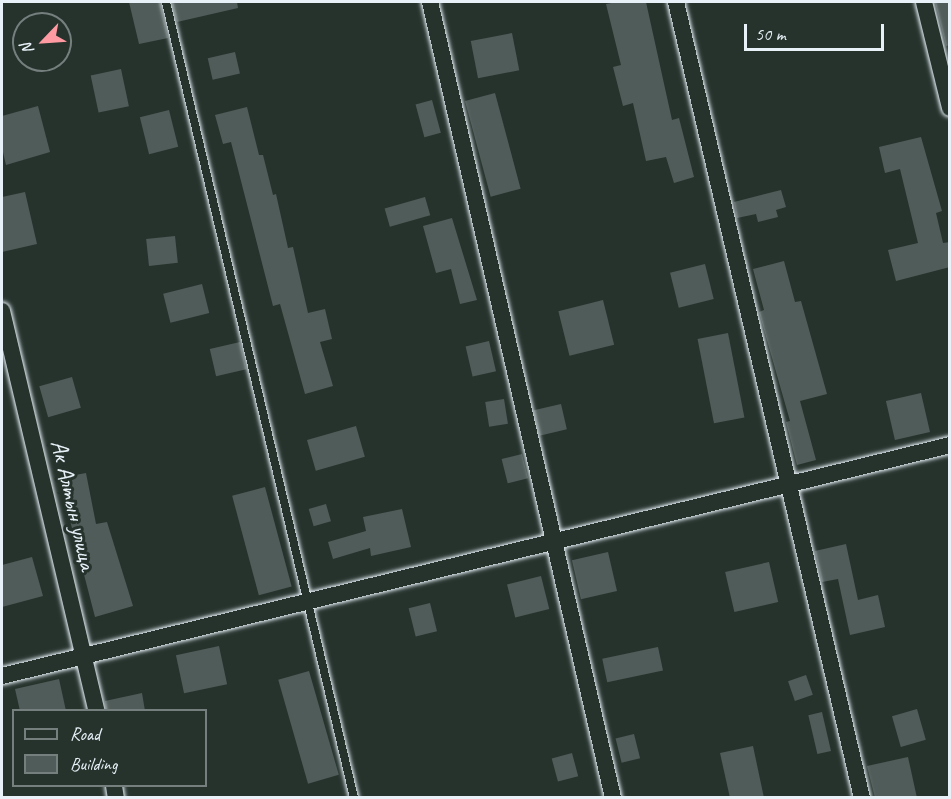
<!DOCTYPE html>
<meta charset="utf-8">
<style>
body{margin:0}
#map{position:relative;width:951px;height:799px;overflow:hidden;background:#26332d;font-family:Caveat,sans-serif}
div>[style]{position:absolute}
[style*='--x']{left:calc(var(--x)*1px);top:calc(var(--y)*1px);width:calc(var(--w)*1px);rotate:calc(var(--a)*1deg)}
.building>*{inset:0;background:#505c59;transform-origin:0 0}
.roads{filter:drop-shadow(0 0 2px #e8f1f8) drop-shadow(0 0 2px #e8f1f8)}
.lane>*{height:8px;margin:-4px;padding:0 4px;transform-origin:4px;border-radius:4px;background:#26332d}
.street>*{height:16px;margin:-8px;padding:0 8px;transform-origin:8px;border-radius:8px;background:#26332d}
span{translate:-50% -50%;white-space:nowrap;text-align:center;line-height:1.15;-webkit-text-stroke:6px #26332d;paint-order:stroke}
.street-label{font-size:24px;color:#e8f1f8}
.frame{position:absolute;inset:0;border:3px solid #e8f1f8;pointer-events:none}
.legend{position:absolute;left:12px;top:709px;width:195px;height:78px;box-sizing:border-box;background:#26332d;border:2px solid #747f7e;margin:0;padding:8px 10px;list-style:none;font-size:18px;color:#e8f1f8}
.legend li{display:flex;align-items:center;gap:12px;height:30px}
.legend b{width:30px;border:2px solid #747f7e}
.north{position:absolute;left:12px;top:12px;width:60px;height:60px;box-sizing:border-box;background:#26332d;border:2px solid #747f7e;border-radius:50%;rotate:245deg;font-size:16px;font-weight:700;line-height:24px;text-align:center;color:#e8f1f8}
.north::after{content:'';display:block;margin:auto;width:21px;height:27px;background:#ff9aa2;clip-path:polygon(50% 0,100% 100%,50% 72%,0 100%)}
.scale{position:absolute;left:744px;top:24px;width:140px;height:27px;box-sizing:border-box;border:3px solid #e8f1f8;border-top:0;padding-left:8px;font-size:18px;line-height:21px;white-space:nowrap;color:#e8f1f8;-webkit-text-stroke:4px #26332d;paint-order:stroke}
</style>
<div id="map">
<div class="building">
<i style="clip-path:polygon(129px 2px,160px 2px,168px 38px,139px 44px)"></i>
<i style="clip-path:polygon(172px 2px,237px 2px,238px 8px,177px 22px)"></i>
<i style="clip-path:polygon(617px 2px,646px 2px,672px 120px,679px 118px,694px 177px,674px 183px,666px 157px,646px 161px,633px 103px,623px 106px,613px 67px,621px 65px,606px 4px)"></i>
<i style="clip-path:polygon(935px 2px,950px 2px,950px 45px,946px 46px)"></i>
<i style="left:512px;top:33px;width:38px;height:42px;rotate:79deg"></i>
<i style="left:235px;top:52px;width:22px;height:28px;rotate:77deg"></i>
<i style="left:121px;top:69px;width:38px;height:31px;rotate:78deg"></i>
<i style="left:495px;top:93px;width:99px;height:31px;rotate:75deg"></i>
<i style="left:432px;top:100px;width:34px;height:17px;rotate:75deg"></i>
<i style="clip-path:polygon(38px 106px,50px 152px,6px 165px,2px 148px,2px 116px)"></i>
<i style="clip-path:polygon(247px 107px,259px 155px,263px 155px,273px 195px,276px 194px,288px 248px,293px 247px,308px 313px,325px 309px,332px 339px,320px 342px,333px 386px,305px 394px,280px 304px,273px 306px,231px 142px,223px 144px,215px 115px)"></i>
<i style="left:169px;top:110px;width:38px;height:30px;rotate:76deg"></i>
<i style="clip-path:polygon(921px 137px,942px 211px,936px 213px,943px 243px,950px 242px,950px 267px,896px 281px,888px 250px,918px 243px,900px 169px,885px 173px,879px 147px)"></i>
<i style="clip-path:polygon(781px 190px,786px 207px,776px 210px,778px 217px,758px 222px,756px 214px,737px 218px,734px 202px)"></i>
<i style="clip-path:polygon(25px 192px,37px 244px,2px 252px,2px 197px)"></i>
<i style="left:425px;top:197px;width:19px;height:42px;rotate:74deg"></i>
<i style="clip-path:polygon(452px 218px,477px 300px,460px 304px,451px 269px,436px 273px,423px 226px)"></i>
<i style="left:175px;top:236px;width:27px;height:29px;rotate:84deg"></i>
<i style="clip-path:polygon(784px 261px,795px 302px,801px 301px,827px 394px,800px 401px,816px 460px,797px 465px,786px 422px,790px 421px,759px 312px,764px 310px,753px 269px)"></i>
<i style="left:705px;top:264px;width:36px;height:36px;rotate:76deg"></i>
<i style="left:202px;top:284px;width:30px;height:40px;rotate:76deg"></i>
<i style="left:603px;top:300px;width:46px;height:46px;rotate:76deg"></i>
<i style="left:728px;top:333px;width:86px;height:31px;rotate:79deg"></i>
<i style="left:489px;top:341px;width:31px;height:24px;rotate:77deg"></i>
<i style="left:240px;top:342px;width:28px;height:31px;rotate:77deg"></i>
<i style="left:72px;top:377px;width:32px;height:34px;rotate:74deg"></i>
<i style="left:921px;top:393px;width:40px;height:36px;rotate:77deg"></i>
<i style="left:504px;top:399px;width:25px;height:19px;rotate:81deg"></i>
<i style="left:561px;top:404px;width:26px;height:28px;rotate:77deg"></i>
<i style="left:356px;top:426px;width:32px;height:51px;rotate:74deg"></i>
<i style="left:522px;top:454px;width:25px;height:21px;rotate:76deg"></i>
<i style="clip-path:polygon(86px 473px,96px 524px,107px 522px,133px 606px,95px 617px,59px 478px)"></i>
<i style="left:265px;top:487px;width:103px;height:34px;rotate:75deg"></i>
<i style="left:326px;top:504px;width:18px;height:18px;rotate:74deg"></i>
<i style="clip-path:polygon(402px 509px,411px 547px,371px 556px,370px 548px,333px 559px,328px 542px,366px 531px,363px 517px)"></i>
<i style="clip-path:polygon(846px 544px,858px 600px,878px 595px,885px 627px,850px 635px,838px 579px,822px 582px,815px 551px)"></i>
<i style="left:608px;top:552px;width:40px;height:37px;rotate:77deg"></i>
<i style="clip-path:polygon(32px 557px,43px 596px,2px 607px,2px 565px)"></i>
<i style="left:769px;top:562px;width:41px;height:45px;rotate:77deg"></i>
<i style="left:541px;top:576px;width:34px;height:35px;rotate:76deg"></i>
<i style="left:430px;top:603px;width:29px;height:22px;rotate:76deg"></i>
<i style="left:219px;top:646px;width:39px;height:44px;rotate:78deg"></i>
<i style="left:658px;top:647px;width:24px;height:57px;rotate:78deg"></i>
<i style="left:309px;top:671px;width:108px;height:32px;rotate:74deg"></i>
<i style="left:806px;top:675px;width:21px;height:19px;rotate:71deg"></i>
<i style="clip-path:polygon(59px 679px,66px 711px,20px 711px,15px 689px)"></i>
<i style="clip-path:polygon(142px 693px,145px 711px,106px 711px,105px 701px)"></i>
<i style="left:917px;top:709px;width:32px;height:26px;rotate:74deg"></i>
<i style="left:822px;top:712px;width:40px;height:14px;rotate:77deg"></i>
<i style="left:634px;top:734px;width:25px;height:19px;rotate:76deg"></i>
<i style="clip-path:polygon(753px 746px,764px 798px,730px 798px,720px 753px)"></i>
<i style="left:572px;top:753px;width:24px;height:21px;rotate:75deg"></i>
<i style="clip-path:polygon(908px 757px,917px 798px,875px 798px,867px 766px)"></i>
</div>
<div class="roads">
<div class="lane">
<i style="--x:166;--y:2;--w:818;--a:76.71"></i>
</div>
<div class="street">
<i style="--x:430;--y:2;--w:817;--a:77.05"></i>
<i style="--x:676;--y:2;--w:817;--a:76.85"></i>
<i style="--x:924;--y:2;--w:109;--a:76.2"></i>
<i style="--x:2;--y:311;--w:410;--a:76.7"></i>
<i style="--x:2;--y:676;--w:976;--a:-13.69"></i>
<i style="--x:114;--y:786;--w:12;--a:81"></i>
</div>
</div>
<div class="street-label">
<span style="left:73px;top:505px;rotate:77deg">Ак Алтын улица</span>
</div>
<div class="frame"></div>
<ul class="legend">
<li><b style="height:8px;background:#26332d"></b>Road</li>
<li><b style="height:16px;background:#505c59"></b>Building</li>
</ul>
<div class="north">N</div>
<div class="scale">50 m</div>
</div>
